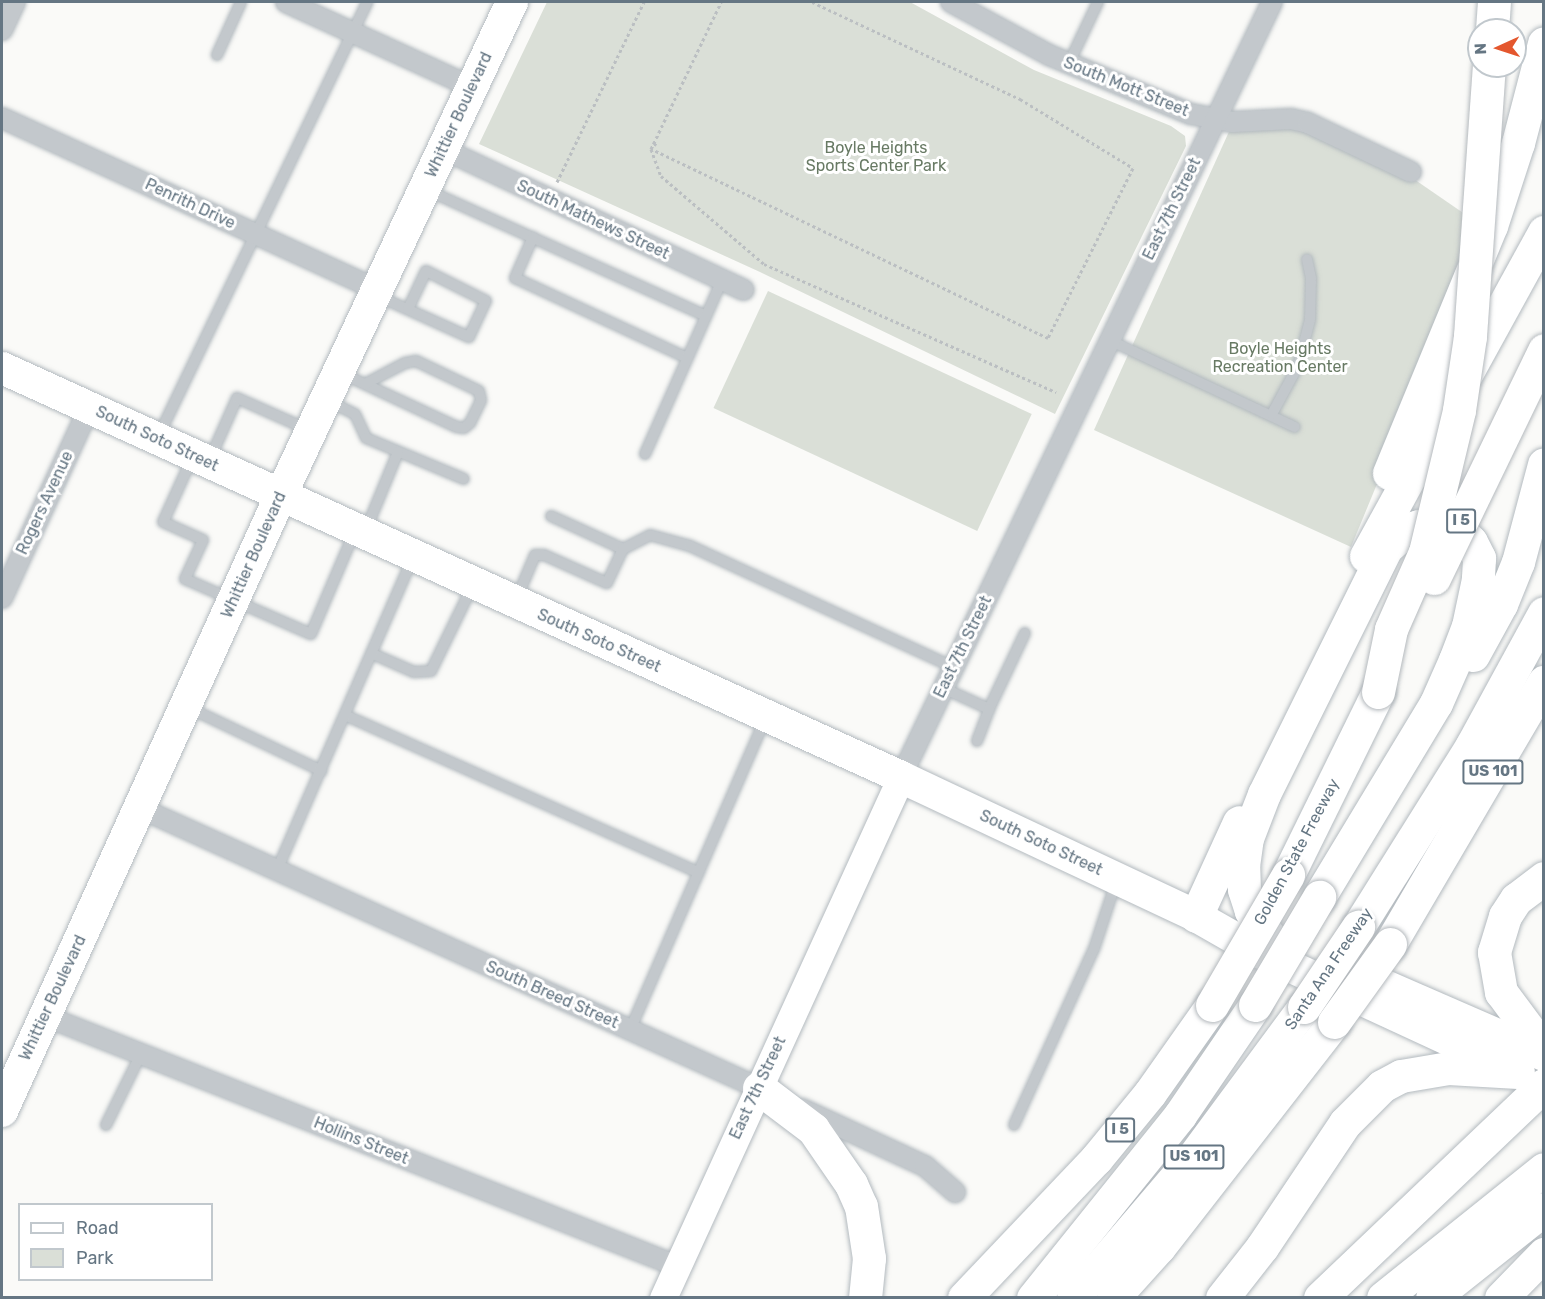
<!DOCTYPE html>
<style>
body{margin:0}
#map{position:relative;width:1545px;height:1299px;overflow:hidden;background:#fafaf8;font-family:Rubik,sans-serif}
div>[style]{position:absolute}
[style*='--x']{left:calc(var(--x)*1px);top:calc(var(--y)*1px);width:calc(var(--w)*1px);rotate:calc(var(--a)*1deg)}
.green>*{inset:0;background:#dadfd7;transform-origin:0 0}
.path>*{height:3px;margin-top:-1.5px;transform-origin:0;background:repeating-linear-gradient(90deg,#bbbfc2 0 3px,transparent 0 6px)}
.roads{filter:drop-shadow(0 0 2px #b3babf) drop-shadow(0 0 2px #b3babf)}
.lane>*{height:10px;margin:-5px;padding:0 5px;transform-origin:5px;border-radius:5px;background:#c3c8cc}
.street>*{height:20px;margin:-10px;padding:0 10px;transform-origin:10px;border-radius:10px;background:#c3c8cc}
.secondary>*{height:27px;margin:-13.5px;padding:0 13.5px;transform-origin:13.5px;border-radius:13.5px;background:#fff}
.primary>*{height:32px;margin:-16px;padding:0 16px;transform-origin:16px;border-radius:16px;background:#fff}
.highway>*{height:33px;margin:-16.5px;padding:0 16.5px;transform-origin:16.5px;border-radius:16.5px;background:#fff}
.bridges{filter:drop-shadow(0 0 2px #b4b9bd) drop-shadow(0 0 2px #b4b9bd)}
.highway-bridge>*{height:33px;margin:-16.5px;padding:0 16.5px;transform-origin:16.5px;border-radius:16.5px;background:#fff}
span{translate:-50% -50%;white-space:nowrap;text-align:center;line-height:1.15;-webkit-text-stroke:6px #fff;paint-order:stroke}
.shield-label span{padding:2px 4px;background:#fff;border:2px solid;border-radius:4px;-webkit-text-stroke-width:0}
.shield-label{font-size:15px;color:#657683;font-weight:700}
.street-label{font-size:16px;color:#657683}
.park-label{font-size:16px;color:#687a64}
.frame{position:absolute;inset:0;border:3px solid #657683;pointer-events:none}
.legend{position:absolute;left:18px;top:1203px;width:195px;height:78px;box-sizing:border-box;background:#fff;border:2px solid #c1c8cd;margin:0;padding:8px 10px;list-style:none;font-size:18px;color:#657683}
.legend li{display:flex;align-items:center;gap:12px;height:30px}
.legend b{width:30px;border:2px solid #c1c8cd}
.north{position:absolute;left:1467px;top:18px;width:60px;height:60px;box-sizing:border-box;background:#fff;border:2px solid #c1c8cd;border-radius:50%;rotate:267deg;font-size:16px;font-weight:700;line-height:24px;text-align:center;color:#657683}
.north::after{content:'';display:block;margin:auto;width:21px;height:27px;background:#e4572e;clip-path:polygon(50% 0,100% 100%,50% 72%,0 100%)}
</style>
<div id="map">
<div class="green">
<i style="clip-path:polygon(547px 2px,910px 2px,1034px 70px,1171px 126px,1185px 136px,1186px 146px,1055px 414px,760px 272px,479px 144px)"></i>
<i style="clip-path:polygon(1293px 122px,1408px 175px,1472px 219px,1453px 300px,1351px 547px,1094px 430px,1232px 125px)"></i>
<i style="left:768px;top:291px;width:291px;height:129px;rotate:25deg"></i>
</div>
<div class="path">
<i style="--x:812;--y:2;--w:230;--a:25"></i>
<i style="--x:1020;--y:99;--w:132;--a:31.4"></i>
<i style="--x:1133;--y:168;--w:190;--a:116.6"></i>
<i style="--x:1048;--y:338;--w:440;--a:-154.5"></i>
<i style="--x:651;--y:149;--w:29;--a:70"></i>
<i style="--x:661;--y:176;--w:135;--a:40.5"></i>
<i style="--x:764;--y:264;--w:319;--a:23.7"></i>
<i style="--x:656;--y:143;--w:8;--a:130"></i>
<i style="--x:651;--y:149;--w:163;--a:-64.5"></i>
<i style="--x:557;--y:182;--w:200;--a:-64.2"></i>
</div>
<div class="roads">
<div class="lane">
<i style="--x:217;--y:55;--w:58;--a:-65.6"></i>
<i style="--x:1069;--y:63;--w:68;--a:-64.6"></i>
<i style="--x:427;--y:190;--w:306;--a:24.3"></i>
<i style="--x:533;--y:237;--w:45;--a:113.7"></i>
<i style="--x:515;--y:278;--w:190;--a:24.9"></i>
<i style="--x:378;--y:296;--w:100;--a:24.3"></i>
<i style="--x:469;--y:337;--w:40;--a:-65"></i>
<i style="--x:486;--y:301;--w:67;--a:-153.4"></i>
<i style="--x:426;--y:271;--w:42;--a:115.3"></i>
<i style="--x:1109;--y:340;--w:205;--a:25.1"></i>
<i style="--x:341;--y:373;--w:128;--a:25"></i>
<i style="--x:457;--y:427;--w:7;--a:8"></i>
<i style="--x:464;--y:428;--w:8;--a:-40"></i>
<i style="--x:470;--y:423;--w:25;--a:-64"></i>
<i style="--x:481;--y:400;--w:9;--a:-103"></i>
<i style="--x:479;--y:391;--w:70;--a:-154.5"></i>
<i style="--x:416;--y:361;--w:11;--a:170"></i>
<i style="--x:405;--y:363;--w:45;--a:152.3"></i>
<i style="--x:329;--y:401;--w:29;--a:27"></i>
<i style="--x:355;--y:414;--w:26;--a:65"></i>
<i style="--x:366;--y:438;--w:106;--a:22.7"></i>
<i style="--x:1272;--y:414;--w:55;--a:-61.6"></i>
<i style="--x:1298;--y:366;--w:48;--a:-75.4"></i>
<i style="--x:1310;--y:320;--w:42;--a:-88.6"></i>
<i style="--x:1311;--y:278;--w:19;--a:-102"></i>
<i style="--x:158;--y:437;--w:483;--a:-64.3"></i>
<i style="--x:645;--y:454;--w:190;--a:-66.1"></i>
<i style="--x:193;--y:456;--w:72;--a:114.4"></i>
<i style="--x:163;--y:522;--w:44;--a:24.2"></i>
<i style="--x:203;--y:540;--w:43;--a:114.8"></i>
<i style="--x:185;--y:579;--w:137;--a:23.6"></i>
<i style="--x:311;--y:634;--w:112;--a:-66.9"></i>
<i style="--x:209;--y:461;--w:69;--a:-66"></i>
<i style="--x:237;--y:398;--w:79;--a:24"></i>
<i style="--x:551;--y:516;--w:79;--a:24.6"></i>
<i style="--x:365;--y:532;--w:87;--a:-67.6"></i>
<i style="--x:516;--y:600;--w:49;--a:-67.1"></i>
<i style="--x:535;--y:555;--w:9;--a:0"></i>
<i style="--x:544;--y:555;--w:69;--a:24"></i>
<i style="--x:607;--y:583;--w:38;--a:-65"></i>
<i style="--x:623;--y:549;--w:30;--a:-27"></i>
<i style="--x:650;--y:535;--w:41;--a:15.4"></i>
<i style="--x:690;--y:546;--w:289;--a:24.7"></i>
<i style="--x:373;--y:654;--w:45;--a:23.7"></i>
<i style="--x:414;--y:672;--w:17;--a:-3"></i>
<i style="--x:431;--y:671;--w:96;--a:-64"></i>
<i style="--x:943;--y:688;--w:51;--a:24.5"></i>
<i style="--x:989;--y:709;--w:84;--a:-64.7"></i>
<i style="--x:187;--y:707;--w:149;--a:25.4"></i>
<i style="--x:347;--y:716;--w:385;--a:24"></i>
<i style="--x:977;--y:741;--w:34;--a:-69"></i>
<i style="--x:277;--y:870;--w:341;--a:-66.5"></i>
<i style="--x:630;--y:1030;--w:338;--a:-66.5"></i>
<i style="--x:106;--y:1125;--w:79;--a:-63.8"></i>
<i style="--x:1014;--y:1125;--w:193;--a:-65.6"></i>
<i style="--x:1094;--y:949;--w:71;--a:-71.8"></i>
</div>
<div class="street">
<i style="--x:286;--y:2;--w:205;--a:24.6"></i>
<i style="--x:951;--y:2;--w:111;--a:28.4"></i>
<i style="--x:1049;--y:55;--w:154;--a:22.6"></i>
<i style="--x:1191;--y:114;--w:43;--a:10.8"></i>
<i style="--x:1233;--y:122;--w:58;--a:-3"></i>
<i style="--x:1291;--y:119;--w:17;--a:13"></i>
<i style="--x:1308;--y:123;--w:114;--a:25.4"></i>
<i style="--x:2;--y:30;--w:31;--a:-65"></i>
<i style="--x:2;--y:118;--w:413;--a:24.6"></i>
<i style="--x:443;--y:149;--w:332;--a:25.1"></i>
<i style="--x:2;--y:598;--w:209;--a:-65.4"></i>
<i style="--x:901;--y:777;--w:859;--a:-64.42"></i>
<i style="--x:142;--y:809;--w:687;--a:24.33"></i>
<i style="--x:45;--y:1016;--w:680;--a:21.58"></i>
<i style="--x:802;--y:1109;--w:136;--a:24.9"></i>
<i style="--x:925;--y:1166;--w:40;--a:41"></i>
</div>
<div class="secondary">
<i style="--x:663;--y:1298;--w:573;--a:-65.45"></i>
</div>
<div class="primary">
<i style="--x:2;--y:368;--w:988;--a:24.46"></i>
<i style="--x:901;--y:777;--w:326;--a:25.2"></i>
<i style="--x:1196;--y:916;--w:73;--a:29.7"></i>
<i style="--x:1259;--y:952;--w:283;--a:24.8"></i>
<i style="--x:1346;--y:969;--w:216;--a:23.5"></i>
<i style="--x:2;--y:1111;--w:674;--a:-65.64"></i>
<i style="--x:280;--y:497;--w:547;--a:-64.89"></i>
</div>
<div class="highway">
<i style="--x:1492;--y:30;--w:28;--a:-86"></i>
<i style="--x:1389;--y:473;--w:267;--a:-67.6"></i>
<i style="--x:1491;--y:226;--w:87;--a:-72"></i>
<i style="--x:1518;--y:143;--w:103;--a:-75.4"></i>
<i style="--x:1366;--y:556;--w:370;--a:-61.2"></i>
<i style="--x:1473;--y:655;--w:58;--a:-61.2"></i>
<i style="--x:1501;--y:604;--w:45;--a:-68"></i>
<i style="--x:1518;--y:562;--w:101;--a:-75.1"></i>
<i style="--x:1288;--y:875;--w:204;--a:-63.8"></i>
<i style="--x:1544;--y:878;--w:35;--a:143"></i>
<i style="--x:1516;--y:899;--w:20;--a:123"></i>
<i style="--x:1505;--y:916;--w:38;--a:107"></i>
<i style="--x:1494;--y:952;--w:41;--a:80.1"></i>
<i style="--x:1501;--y:992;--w:72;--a:53.4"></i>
<i style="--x:1196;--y:916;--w:103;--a:-65.4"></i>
<i style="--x:1358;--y:927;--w:215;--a:-57.9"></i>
<i style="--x:1472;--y:745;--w:150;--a:-61.4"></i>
<i style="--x:1269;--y:936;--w:31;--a:-126"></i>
<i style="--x:1251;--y:911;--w:23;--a:-108"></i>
<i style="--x:1244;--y:889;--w:23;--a:-92"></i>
<i style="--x:1243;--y:866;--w:28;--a:-82"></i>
<i style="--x:1247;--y:838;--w:47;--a:-68.9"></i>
<i style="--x:1264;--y:794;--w:275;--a:-63.6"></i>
<i style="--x:1386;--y:548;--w:29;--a:-41"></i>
<i style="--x:1408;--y:529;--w:11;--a:-15"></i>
<i style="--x:1419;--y:526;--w:42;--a:8.1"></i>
<i style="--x:1461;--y:532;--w:14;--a:45"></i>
<i style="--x:1471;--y:542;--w:18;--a:63"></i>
<i style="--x:1479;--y:558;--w:21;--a:93"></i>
<i style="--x:1478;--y:579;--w:48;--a:102"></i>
<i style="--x:1468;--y:626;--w:36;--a:111"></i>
<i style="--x:1455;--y:660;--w:47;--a:113.8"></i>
<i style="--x:1436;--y:703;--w:227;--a:121.1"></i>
<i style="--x:1390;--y:944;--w:304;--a:-59.6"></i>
<i style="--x:759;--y:1088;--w:68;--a:37.2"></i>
<i style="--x:813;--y:1129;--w:67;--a:55.4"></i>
<i style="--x:851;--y:1184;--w:24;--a:66"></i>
<i style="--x:861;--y:1206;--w:53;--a:81.3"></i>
<i style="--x:869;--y:1258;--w:40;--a:95.7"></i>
<i style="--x:964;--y:1298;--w:192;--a:-46.5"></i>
<i style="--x:1096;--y:1159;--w:85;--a:-50.7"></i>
<i style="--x:1150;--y:1093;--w:108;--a:-54.8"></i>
<i style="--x:1033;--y:1298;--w:235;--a:-51.2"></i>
<i style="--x:1180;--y:1115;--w:133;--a:-55.7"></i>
<i style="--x:1073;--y:1298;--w:185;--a:-49.6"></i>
<i style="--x:1193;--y:1157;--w:187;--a:-53.5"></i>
<i style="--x:1113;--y:1298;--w:69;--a:-48"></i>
<i style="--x:1159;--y:1247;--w:285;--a:-52.1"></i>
<i style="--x:1222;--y:1298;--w:65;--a:-51.9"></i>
<i style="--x:1262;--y:1247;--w:149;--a:-56.2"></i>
<i style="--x:1345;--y:1123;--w:52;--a:-45"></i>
<i style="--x:1382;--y:1086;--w:21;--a:-28"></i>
<i style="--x:1401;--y:1076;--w:48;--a:-9.7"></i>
<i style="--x:1448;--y:1068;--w:70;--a:3.3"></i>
<i style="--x:1320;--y:1298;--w:309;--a:-43.6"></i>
<i style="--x:1383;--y:1298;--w:206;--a:-38.7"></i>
<i style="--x:1432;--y:1298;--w:143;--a:-38.5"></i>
<i style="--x:1501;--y:1298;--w:62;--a:-45.7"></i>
</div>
</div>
<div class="bridges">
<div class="highway-bridge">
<i style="--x:1434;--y:578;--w:253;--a:-64.2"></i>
<i style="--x:1378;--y:692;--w:64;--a:-78.3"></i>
<i style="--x:1391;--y:629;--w:84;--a:-66.2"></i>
<i style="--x:1425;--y:552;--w:146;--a:-76.5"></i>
<i style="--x:1459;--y:410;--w:75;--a:-81.5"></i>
<i style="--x:1470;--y:336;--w:271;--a:-86"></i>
<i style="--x:1212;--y:1005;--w:151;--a:-59.7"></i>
<i style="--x:1255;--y:1005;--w:126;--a:-59.3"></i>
<i style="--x:1304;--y:1007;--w:97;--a:-56"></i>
<i style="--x:1334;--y:1022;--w:96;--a:-54.3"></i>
</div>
</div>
<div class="shield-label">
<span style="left:1461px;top:521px">I 5</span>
<span style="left:1493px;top:772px">US 101</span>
<span style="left:1120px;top:1130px">I 5</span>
<span style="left:1194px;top:1157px">US 101</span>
</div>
<div class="street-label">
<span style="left:1126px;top:87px;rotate:22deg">South Mott Street</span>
<span style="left:459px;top:115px;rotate:-65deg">Whittier Boulevard</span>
<span style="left:190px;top:204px;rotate:25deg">Penrith Drive</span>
<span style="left:1172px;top:209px;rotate:-64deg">East 7th Street</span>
<span style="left:593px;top:220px;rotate:25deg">South Mathews Street</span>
<span style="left:157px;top:439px;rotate:25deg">South Soto Street</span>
<span style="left:45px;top:503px;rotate:-65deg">Rogers Avenue</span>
<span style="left:254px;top:555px;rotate:-66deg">Whittier Boulevard</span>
<span style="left:599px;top:641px;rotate:24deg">South Soto Street</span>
<span style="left:963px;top:647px;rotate:-64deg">East 7th Street</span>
<span style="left:1041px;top:843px;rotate:25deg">South Soto Street</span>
<span style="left:1297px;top:852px;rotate:-62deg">Golden State Freeway</span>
<span style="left:1329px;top:969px;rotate:-56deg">Santa Ana Freeway</span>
<span style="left:552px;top:995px;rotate:24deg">South Breed Street</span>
<span style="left:53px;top:998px;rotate:-65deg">Whittier Boulevard</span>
<span style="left:758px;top:1088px;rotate:-65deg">East 7th Street</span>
<span style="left:361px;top:1141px;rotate:22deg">Hollins Street</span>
</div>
<div class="park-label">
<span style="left:876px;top:157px">Boyle Heights<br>Sports Center Park</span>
<span style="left:1280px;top:358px">Boyle Heights<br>Recreation Center</span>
</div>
<div class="frame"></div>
<ul class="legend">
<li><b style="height:8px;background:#fff"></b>Road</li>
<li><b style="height:16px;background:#dadfd7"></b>Park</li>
</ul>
<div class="north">N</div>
</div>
